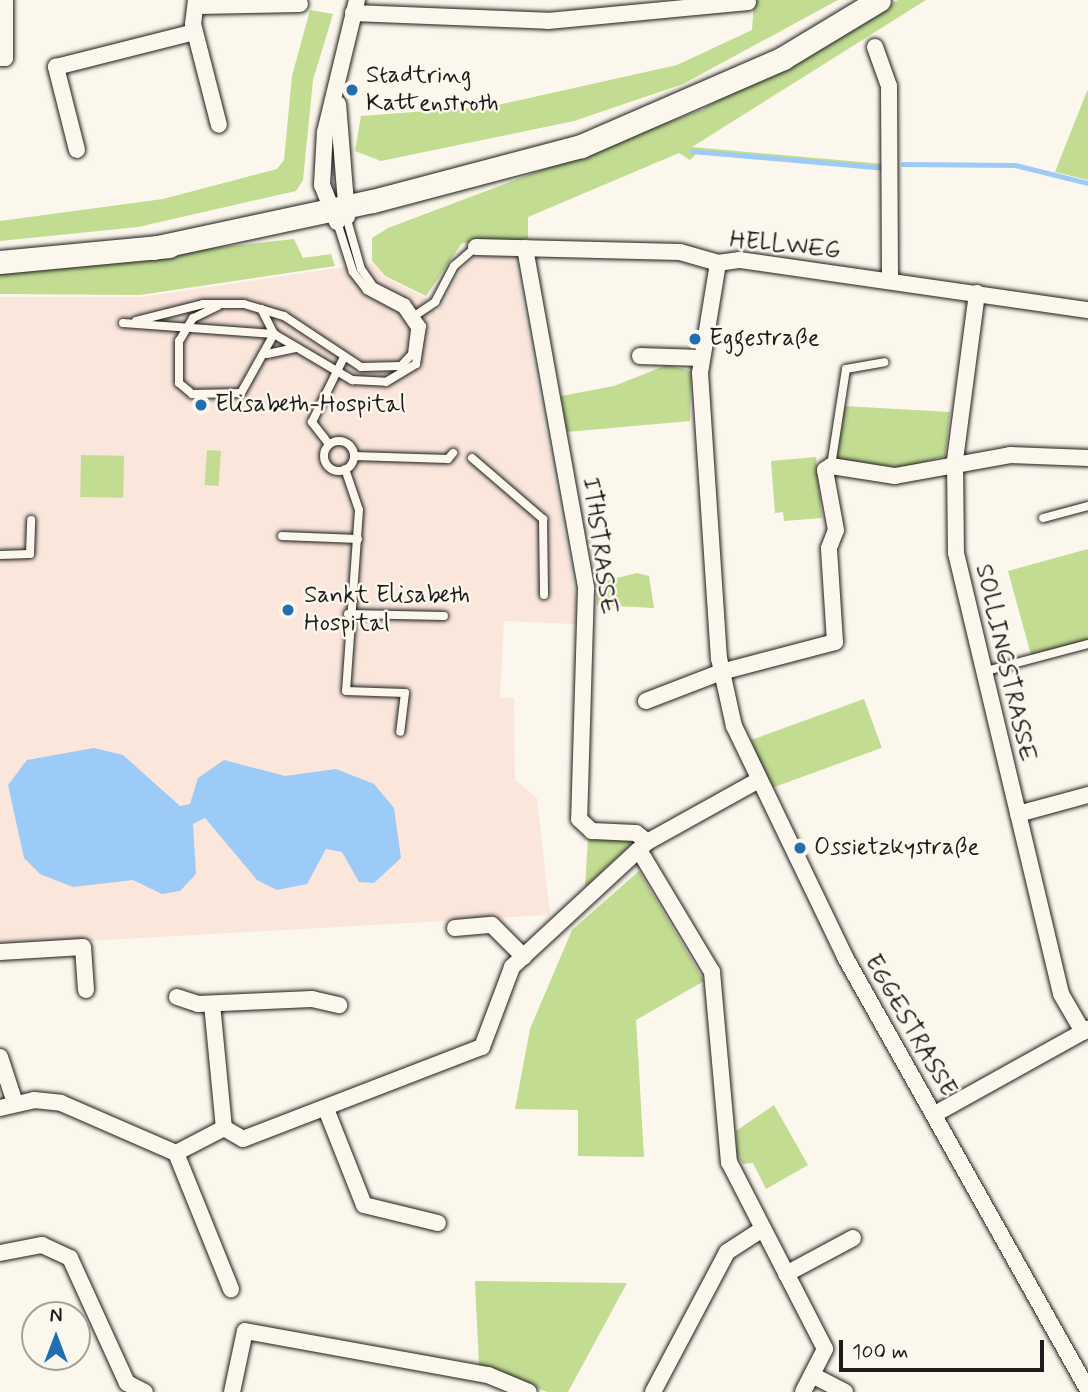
<!DOCTYPE html>
<meta charset="utf-8">
<style>
body{margin:0}
#map{position:relative;width:1088px;height:1392px;overflow:hidden;background:#fbf7ec;font-family:Mynerve,sans-serif}
div>[style]{position:absolute}
[style*='--x']{left:calc(var(--x)*1px);top:calc(var(--y)*1px);width:calc(var(--w)*1px);rotate:calc(var(--a)*1deg)}
.built>*{inset:0;background:#fae6db}
.green>*{inset:0;background:#c2dc92;transform-origin:0 0}
.water>*{inset:0;background:#9ccbf7}
.stream>*{height:4.5px;margin:-2.25px;padding:0 2.25px;transform-origin:2.25px;border-radius:2.25px;background:#9ccbf7}
.roads{filter:drop-shadow(0 0 2px #1c1c1c) drop-shadow(0 0 2px #1c1c1c)}
.lane>*{height:8px;margin:-4px;padding:0 4px;transform-origin:4px;border-radius:4px;background:#fbf7ec}
.lane>.ring{margin:-4px;padding:0;box-sizing:content-box;background:none;border:8px solid #fbf7ec;border-radius:50%}
.street>*{height:16px;margin:-8px;padding:0 8px;transform-origin:8px;border-radius:8px;background:#fbf7ec}
.secondary>*{height:23px;margin:-11.5px;padding:0 11.5px;transform-origin:11.5px;border-radius:11.5px;background:#fbf7ec}
.dots>*{width:19px;height:19px;translate:-50% -50%;box-sizing:border-box;border:4px solid #fbf7ec;border-radius:50%}
span{translate:-50% -50%;white-space:nowrap;text-align:center;line-height:1.15;-webkit-text-stroke:5px #fbf7ec;paint-order:stroke}
.poi-label{font-size:24px;color:#1c1c1c}
.left{translate:0 -50%;text-align:left}
.street-label{font-size:24px;color:#1c1c1c}
.north{position:absolute;left:21px;top:1301px;width:70px;height:70px;box-sizing:border-box;background:#fbf7ec;border:2px solid #a29f99;border-radius:50%;rotate:0deg;font-size:19px;font-weight:700;line-height:28px;text-align:center;color:#1c1c1c}
.north::after{content:'';display:block;margin:auto;width:24px;height:32px;background:#1f6fb2;clip-path:polygon(50% 0,100% 100%,50% 72%,0 100%)}
.scale{position:absolute;left:839px;top:1340px;width:205px;height:32px;box-sizing:border-box;border:4px solid #1c1c1c;border-top:0;padding-left:9px;font-size:21px;line-height:24px;white-space:nowrap;color:#1c1c1c;-webkit-text-stroke:5px #fbf7ec;paint-order:stroke}
</style>
<div id="map">
<div class="built">
<i style="clip-path:polygon(478px 254px,514px 255px,576px 599px,575px 624px,504px 621px,500px 697px,514px 698px,515px 780px,537px 798px,550px 915px,0 946px,0 297px,141px 297px,372px 263px,384px 277px,426px 298px,437px 314px,460px 271px)"></i>
</div>
<div class="green">
<i style="clip-path:polygon(754px 0,838px 0,683px 84px,574px 121px,381px 161px,355px 151px,361px 116px,493px 106px,677px 65px,752px 30px)"></i>
<i style="clip-path:polygon(898px 0,926px 0,692px 147px,884px 164px,884px 170px,696px 154px,690px 160px,679px 153px,528px 217px,528px 239px,462px 243px,426px 296px,385px 276px,372px 261px,372px 238px,388px 228px,701px 110px)"></i>
<i style="clip-path:polygon(310px 10px,333px 14px,313px 80px,303px 180px,296px 191px,138px 227px,0 241px,0 221px,163px 199px,277px 169px,284px 160px,292px 76px)"></i>
<i style="clip-path:polygon(1087px 91px,1088px 91px,1088px 180px,1055px 172px)"></i>
<i style="clip-path:polygon(294px 239px,303px 258px,331px 254px,335px 266px,140px 295px,0 294px,0 272px)"></i>
<i style="clip-path:polygon(667px 365px,691px 371px,690px 421px,566px 432px,561px 396px,614px 386px)"></i>
<i style="clip-path:polygon(844px 406px,950px 412px,945px 456px,902px 468px,837px 459px)"></i>
<i style="left:207px;top:450px;width:14px;height:35px;rotate:4deg"></i>
<i style="left:81px;top:455px;width:43px;height:42px;rotate:1deg"></i>
<i style="clip-path:polygon(816px 457px,822px 518px,784px 521px,783px 512px,775px 513px,771px 461px)"></i>
<i style="clip-path:polygon(1088px 549px,1088px 640px,1031px 655px,1008px 571px)"></i>
<i style="clip-path:polygon(637px 573px,649px 576px,654px 608px,597px 605px,596px 583px)"></i>
<i style="left:864px;top:699px;width:52px;height:120px;rotate:70deg"></i>
<i style="clip-path:polygon(588px 839px,627px 838px,631px 844px,585px 887px)"></i>
<i style="clip-path:polygon(639px 871px,704px 981px,636px 1020px,644px 1157px,578px 1156px,578px 1110px,515px 1109px,530px 1029px,572px 930px)"></i>
<i style="clip-path:polygon(774px 1105px,808px 1165px,766px 1189px,753px 1163px,743px 1164px,737px 1155px,736px 1131px)"></i>
<i style="clip-path:polygon(475px 1281px,627px 1283px,568px 1392px,547px 1392px,479px 1366px)"></i>
</div>
<div class="water">
<i style="clip-path:polygon(94px 748px,123px 755px,180px 806px,190px 804px,198px 778px,224px 760px,285px 776px,336px 769px,374px 784px,394px 808px,401px 858px,374px 883px,359px 882px,342px 852px,326px 849px,307px 884px,277px 890px,257px 880px,205px 818px,193px 824px,196px 874px,180px 891px,162px 894px,133px 880px,73px 887px,40px 874px,24px 858px,8px 785px,27px 760px)"></i>
</div>
<div class="stream">
<i style="--x:692;--y:151;--w:194;--a:5"></i>
<i style="--x:903;--y:164;--w:112;--a:0.5"></i>
<i style="--x:1015;--y:165;--w:75;--a:13.9"></i>
</div>
<div class="roads">
<div class="lane">
<i style="--x:218;--y:306;--w:28;--a:154"></i>
<i style="--x:193;--y:318;--w:27;--a:121"></i>
<i style="--x:179;--y:341;--w:42;--a:90"></i>
<i style="--x:179;--y:383;--w:17;--a:40"></i>
<i style="--x:192;--y:394;--w:49;--a:-1.2"></i>
<i style="--x:241;--y:393;--w:68;--a:-60.8"></i>
<i style="--x:274;--y:334;--w:28;--a:-117"></i>
<i style="--x:413;--y:317;--w:27;--a:-34"></i>
<i style="--x:435;--y:302;--w:41;--a:-62.2"></i>
<i style="--x:454;--y:266;--w:29;--a:-41"></i>
<i style="--x:136;--y:321;--w:69;--a:-14.2"></i>
<i style="--x:203;--y:304;--w:41;--a:0"></i>
<i style="--x:244;--y:304;--w:42;--a:16.7"></i>
<i style="--x:284;--y:316;--w:92;--a:33.5"></i>
<i style="--x:361;--y:367;--w:40;--a:-1.4"></i>
<i style="--x:401;--y:366;--w:16;--a:-47"></i>
<i style="--x:412;--y:354;--w:26;--a:-83"></i>
<i style="--x:415;--y:328;--w:23;--a:-124"></i>
<i style="--x:402;--y:309;--w:40;--a:-152"></i>
<i style="--x:367;--y:290;--w:23;--a:-128"></i>
<i style="--x:353;--y:272;--w:52;--a:-107.7"></i>
<i style="--x:123;--y:323;--w:151;--a:4.2"></i>
<i style="--x:274;--y:334;--w:91;--a:30.5"></i>
<i style="--x:352;--y:380;--w:34;--a:3"></i>
<i style="--x:386;--y:382;--w:35;--a:-31"></i>
<i style="--x:416;--y:364;--w:38;--a:-81"></i>
<i style="--x:422;--y:326;--w:28;--a:-125"></i>
<i style="--x:406;--y:303;--w:37;--a:-153"></i>
<i style="--x:373;--y:286;--w:21;--a:-125"></i>
<i style="--x:361;--y:269;--w:51;--a:-105.9"></i>
<i style="--x:267;--y:354;--w:29;--a:-12"></i>
<i class="ring" style="left:324px;top:441px;width:22px;height:22px"></i>
<i style="--x:329;--y:444;--w:28;--a:-128"></i>
<i style="--x:312;--y:422;--w:72;--a:-63.8"></i>
<i style="--x:354;--y:456;--w:94;--a:1.8"></i>
<i style="--x:448;--y:459;--w:8;--a:-50"></i>
<i style="--x:472;--y:458;--w:94;--a:40.7"></i>
<i style="--x:543;--y:519;--w:76;--a:89.2"></i>
<i style="--x:831;--y:466;--w:98;--a:-81.2"></i>
<i style="--x:846;--y:369;--w:39;--a:-10"></i>
<i style="--x:345;--y:469;--w:43;--a:71.1"></i>
<i style="--x:359;--y:510;--w:181;--a:94.1"></i>
<i style="--x:346;--y:691;--w:59;--a:1.9"></i>
<i style="--x:405;--y:693;--w:39;--a:97"></i>
<i style="--x:1043;--y:518;--w:47;--a:-14.9"></i>
<i style="--x:282;--y:536;--w:76;--a:2.3"></i>
<i style="--x:0;--y:555;--w:30;--a:-2"></i>
<i style="--x:30;--y:554;--w:34;--a:-88"></i>
<i style="--x:348;--y:614;--w:96;--a:1.2"></i>
<i style="--x:982;--y:672;--w:110;--a:-14.8"></i>
</div>
<div class="street">
<i style="--x:196;--y:0;--w:24;--a:97"></i>
<i style="--x:193;--y:24;--w:104;--a:75.6"></i>
<i style="--x:197;--y:6;--w:103;--a:-1.1"></i>
<i style="--x:353;--y:13;--w:195;--a:2.3"></i>
<i style="--x:548;--y:21;--w:201;--a:-5.4"></i>
<i style="--x:875;--y:47;--w:41;--a:70.3"></i>
<i style="--x:889;--y:86;--w:195;--a:89.7"></i>
<i style="--x:0;--y:58;--w:5;--a:0"></i>
<i style="--x:5;--y:58;--w:58;--a:-90"></i>
<i style="--x:338;--y:104;--w:113;--a:85.4"></i>
<i style="--x:77;--y:150;--w:86;--a:-104.2"></i>
<i style="--x:56;--y:67;--w:142;--a:-14.2"></i>
<i style="--x:337;--y:222;--w:40;--a:-112"></i>
<i style="--x:322;--y:185;--w:53;--a:-86.8"></i>
<i style="--x:325;--y:132;--w:136;--a:-76.4"></i>
<i style="--x:476;--y:247;--w:204;--a:1.4"></i>
<i style="--x:680;--y:252;--w:40;--a:16"></i>
<i style="--x:718;--y:263;--w:22;--a:-8"></i>
<i style="--x:740;--y:260;--w:352;--a:8.2"></i>
<i style="--x:525;--y:248;--w:345;--a:79.8"></i>
<i style="--x:586;--y:588;--w:231;--a:91.7"></i>
<i style="--x:579;--y:819;--w:18;--a:43"></i>
<i style="--x:592;--y:831;--w:44;--a:2.6"></i>
<i style="--x:636;--y:833;--w:14;--a:39"></i>
<i style="--x:718;--y:263;--w:111;--a:99.3"></i>
<i style="--x:700;--y:373;--w:286;--a:86.2"></i>
<i style="--x:719;--y:658;--w:70;--a:77.6"></i>
<i style="--x:734;--y:726;--w:256;--a:64.3"></i>
<i style="--x:845;--y:957;--w:497;--a:60.7"></i>
<i style="--x:977;--y:293;--w:169;--a:97.5"></i>
<i style="--x:955;--y:461;--w:92;--a:89.4"></i>
<i style="--x:956;--y:553;--w:453;--a:76.6"></i>
<i style="--x:1061;--y:994;--w:44;--a:59.9"></i>
<i style="--x:640;--y:356;--w:61;--a:1.9"></i>
<i style="--x:646;--y:701;--w:80;--a:-21.1"></i>
<i style="--x:721;--y:672;--w:118;--a:-14.7"></i>
<i style="--x:835;--y:642;--w:94;--a:-93.7"></i>
<i style="--x:829;--y:548;--w:19;--a:-69"></i>
<i style="--x:836;--y:530;--w:61;--a:-100.4"></i>
<i style="--x:825;--y:470;--w:7;--a:-34"></i>
<i style="--x:831;--y:466;--w:65;--a:8.9"></i>
<i style="--x:895;--y:476;--w:117;--a:-10.3"></i>
<i style="--x:1010;--y:455;--w:78;--a:2.2"></i>
<i style="--x:1018;--y:814;--w:73;--a:-15.2"></i>
<i style="--x:639;--y:850;--w:142;--a:59.1"></i>
<i style="--x:712;--y:972;--w:191;--a:84.9"></i>
<i style="--x:729;--y:1162;--w:210;--a:62.8"></i>
<i style="--x:825;--y:1349;--w:48;--a:117.1"></i>
<i style="--x:455;--y:928;--w:37;--a:-5"></i>
<i style="--x:492;--y:925;--w:45;--a:45"></i>
<i style="--x:0;--y:952;--w:83;--a:-3.4"></i>
<i style="--x:83;--y:947;--w:43;--a:86"></i>
<i style="--x:177;--y:997;--w:22;--a:18"></i>
<i style="--x:198;--y:1004;--w:114;--a:-2.5"></i>
<i style="--x:312;--y:999;--w:28;--a:13"></i>
<i style="--x:212;--y:1004;--w:125;--a:84.5"></i>
<i style="--x:0;--y:1057;--w:48;--a:71.9"></i>
<i style="--x:0;--y:1108;--w:35;--a:-13"></i>
<i style="--x:34;--y:1100;--w:27;--a:6"></i>
<i style="--x:61;--y:1103;--w:125;--a:23.5"></i>
<i style="--x:176;--y:1153;--w:147;--a:68"></i>
<i style="--x:326;--y:1109;--w:103;--a:68.4"></i>
<i style="--x:364;--y:1205;--w:76;--a:13.7"></i>
<i style="--x:935;--y:1114;--w:175;--a:-29.1"></i>
<i style="--x:224;--y:1128;--w:22;--a:30"></i>
<i style="--x:243;--y:1139;--w:256;--a:-21.1"></i>
<i style="--x:482;--y:1047;--w:85;--a:-69.4"></i>
<i style="--x:512;--y:967;--w:184;--a:-42.8"></i>
<i style="--x:647;--y:842;--w:128;--a:-29"></i>
<i style="--x:176;--y:1153;--w:54;--a:-27.5"></i>
<i style="--x:0;--y:1253;--w:43;--a:-10.8"></i>
<i style="--x:42;--y:1245;--w:31;--a:25"></i>
<i style="--x:70;--y:1258;--w:137;--a:65.5"></i>
<i style="--x:127;--y:1383;--w:20;--a:27"></i>
<i style="--x:786;--y:1274;--w:76;--a:-28.2"></i>
<i style="--x:812;--y:1375;--w:37;--a:27"></i>
<i style="--x:232;--y:1392;--w:62;--a:-78"></i>
<i style="--x:245;--y:1331;--w:247;--a:10.3"></i>
<i style="--x:488;--y:1375;--w:44;--a:22.5"></i>
<i style="--x:653;--y:1392;--w:158;--a:-62.1"></i>
<i style="--x:727;--y:1252;--w:40;--a:-32.9"></i>
</div>
<div class="secondary">
<i style="--x:153;--y:248;--w:225;--a:-12.1"></i>
<i style="--x:373;--y:201;--w:215;--a:-14.8"></i>
<i style="--x:581;--y:146;--w:220;--a:-23.5"></i>
<i style="--x:783;--y:58;--w:112;--a:-31.1"></i>
<i style="--x:0;--y:262;--w:170;--a:-5.4"></i>
</div>
</div>
<div class="dots">
<i style="left:352px;top:90px;background:#1f6fb2"></i>
<i style="left:695px;top:339px;background:#1f6fb2"></i>
<i style="left:201px;top:405px;background:#1f6fb2"></i>
<i style="left:288px;top:610px;background:#1f6fb2"></i>
<i style="left:800px;top:848px;background:#1f6fb2"></i>
</div>
<div class="poi-label">
<span class="left" style="left:366px;top:90px">Stadtring<br>Kattenstroth</span>
<span class="left" style="left:709px;top:339px">Eggestraße</span>
<span class="left" style="left:215px;top:405px">Elisabeth-Hospital</span>
<span class="left" style="left:304px;top:610px">Sankt Elisabeth<br>Hospital</span>
<span class="left" style="left:814px;top:848px">Ossietzkystraße</span>
</div>
<div class="street-label">
<span style="left:785px;top:246px;rotate:6deg">HELLWEG</span>
<span style="left:599px;top:546px;rotate:82deg">ITHSTRASSE</span>
<span style="left:1005px;top:663px;rotate:77deg">SOLLINGSTRASSE</span>
<span style="left:910px;top:1026px;rotate:60deg">EGGESTRASSE</span>
</div>
<div class="north">N</div>
<div class="scale">100 m</div>
</div>
